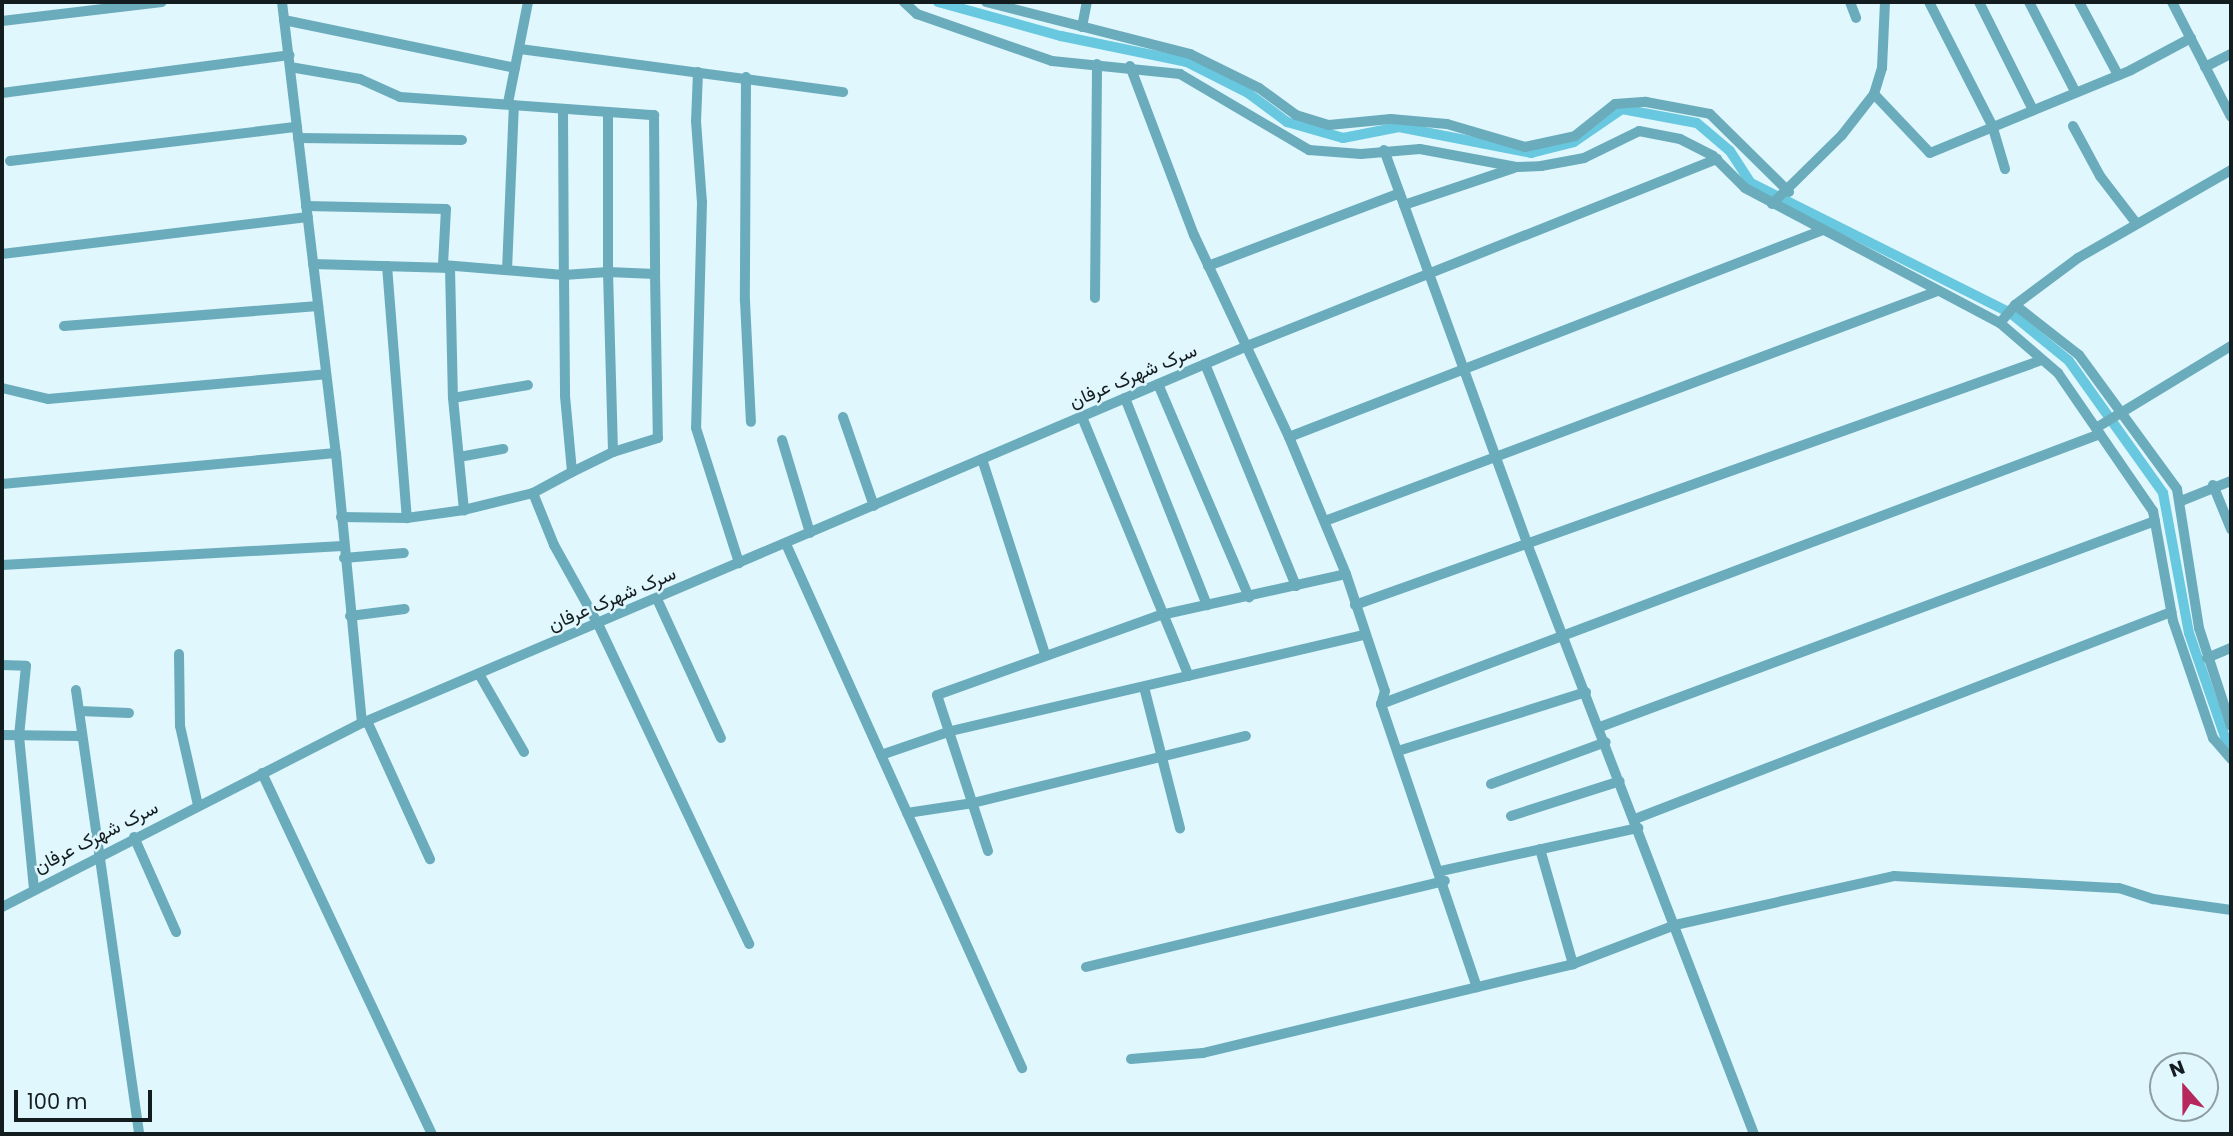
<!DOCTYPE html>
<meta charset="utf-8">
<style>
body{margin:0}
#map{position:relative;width:2233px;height:1136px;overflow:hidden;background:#e0f7fd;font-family:Poppins,Vazirmatn,sans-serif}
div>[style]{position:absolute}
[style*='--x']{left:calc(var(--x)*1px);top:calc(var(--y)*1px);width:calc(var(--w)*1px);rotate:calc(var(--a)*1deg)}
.canal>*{height:10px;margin:-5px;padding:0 5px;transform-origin:5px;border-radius:5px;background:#68c8df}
.minor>*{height:10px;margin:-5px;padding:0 5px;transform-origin:5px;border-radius:5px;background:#6bacbc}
span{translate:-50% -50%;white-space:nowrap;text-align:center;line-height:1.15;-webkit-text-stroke:5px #e0f7fd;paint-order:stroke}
.street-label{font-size:19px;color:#131c1e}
.frame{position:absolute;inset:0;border:4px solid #131c1e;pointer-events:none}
.north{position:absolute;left:2149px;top:1052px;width:70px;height:70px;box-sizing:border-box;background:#e0f7fd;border:2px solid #8e9fa4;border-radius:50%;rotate:339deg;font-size:19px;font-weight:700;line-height:28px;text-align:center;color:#131c1e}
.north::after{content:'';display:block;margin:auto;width:24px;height:32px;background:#b6285b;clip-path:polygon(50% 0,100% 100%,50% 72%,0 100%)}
.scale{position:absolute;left:14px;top:1090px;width:138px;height:32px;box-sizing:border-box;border:4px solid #131c1e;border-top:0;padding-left:9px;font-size:21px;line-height:24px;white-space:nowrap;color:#131c1e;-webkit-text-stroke:5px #e0f7fd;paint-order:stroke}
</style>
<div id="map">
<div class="canal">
<i style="--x:938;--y:2;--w:128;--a:15.5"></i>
<i style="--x:1061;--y:36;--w:129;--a:11.7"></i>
<i style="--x:1187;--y:62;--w:68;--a:26.9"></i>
<i style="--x:1248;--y:93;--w:49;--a:36.6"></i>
<i style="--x:1287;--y:122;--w:58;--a:15.9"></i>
<i style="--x:1343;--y:138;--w:57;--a:-11.1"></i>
<i style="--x:1399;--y:127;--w:135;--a:11.1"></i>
<i style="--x:1531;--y:153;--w:44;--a:-14.3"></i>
<i style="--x:1574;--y:142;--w:58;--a:-34.5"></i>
<i style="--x:1622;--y:109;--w:76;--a:10.6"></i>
<i style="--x:1697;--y:123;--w:43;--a:40.3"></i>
<i style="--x:1730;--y:151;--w:38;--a:57"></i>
<i style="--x:1751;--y:183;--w:288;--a:26.6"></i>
<i style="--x:2009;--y:312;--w:77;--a:39.2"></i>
<i style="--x:2069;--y:361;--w:162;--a:54.5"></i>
<i style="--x:2163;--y:493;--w:142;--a:79.5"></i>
<i style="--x:2189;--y:633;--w:110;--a:70.9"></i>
<i style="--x:2225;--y:737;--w:10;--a:53"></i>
</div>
<div class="minor">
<i style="--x:282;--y:2;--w:454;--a:83.2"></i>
<i style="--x:336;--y:453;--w:271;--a:84.5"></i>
<i style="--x:904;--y:2;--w:18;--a:43"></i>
<i style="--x:917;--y:14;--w:143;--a:19.2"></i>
<i style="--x:1052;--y:61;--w:129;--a:5.8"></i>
<i style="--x:1180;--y:74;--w:150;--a:30.5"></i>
<i style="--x:1309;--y:150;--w:52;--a:4.4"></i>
<i style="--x:1361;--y:154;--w:59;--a:-4.8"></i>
<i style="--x:1420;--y:149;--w:98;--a:10.6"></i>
<i style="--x:1516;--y:167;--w:25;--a:-2"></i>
<i style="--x:1541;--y:166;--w:44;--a:-10.5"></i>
<i style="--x:1584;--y:158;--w:61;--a:-26.1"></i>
<i style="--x:1639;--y:131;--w:42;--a:11"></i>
<i style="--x:1680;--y:139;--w:37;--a:27"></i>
<i style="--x:1713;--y:156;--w:45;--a:45"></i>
<i style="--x:1745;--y:188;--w:289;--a:27.9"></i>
<i style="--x:2000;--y:323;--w:77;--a:40.8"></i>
<i style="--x:2058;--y:373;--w:168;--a:55.5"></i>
<i style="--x:2153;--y:511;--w:112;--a:79.7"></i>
<i style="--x:2173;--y:621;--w:124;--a:71.1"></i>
<i style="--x:2213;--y:738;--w:28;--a:49"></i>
<i style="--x:986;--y:2;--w:211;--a:14.3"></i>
<i style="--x:1190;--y:54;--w:77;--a:26.2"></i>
<i style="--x:1259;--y:88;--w:46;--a:36.1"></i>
<i style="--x:1296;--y:115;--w:34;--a:17"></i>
<i style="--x:1329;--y:125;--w:62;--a:-5.5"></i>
<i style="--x:1391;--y:119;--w:56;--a:5.1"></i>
<i style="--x:1447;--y:124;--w:81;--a:16.4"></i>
<i style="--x:1525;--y:147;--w:51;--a:-12.4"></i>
<i style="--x:1575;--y:136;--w:51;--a:-38.7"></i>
<i style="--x:1615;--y:104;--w:31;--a:-4"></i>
<i style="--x:1646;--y:102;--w:65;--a:10.6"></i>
<i style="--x:1710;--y:114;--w:111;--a:44.6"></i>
<i style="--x:1850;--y:2;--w:17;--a:69"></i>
<i style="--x:1929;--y:2;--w:138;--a:62.9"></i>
<i style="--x:1992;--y:125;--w:46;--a:73.5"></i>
<i style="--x:1979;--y:2;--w:121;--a:63.4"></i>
<i style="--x:2029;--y:2;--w:100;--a:62.7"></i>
<i style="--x:2079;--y:2;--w:83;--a:61.9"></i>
<i style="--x:2172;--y:2;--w:129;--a:62.8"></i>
<i style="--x:284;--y:20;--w:236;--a:11.7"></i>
<i style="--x:2;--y:21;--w:161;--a:-6.8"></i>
<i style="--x:1082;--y:27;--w:25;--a:-79"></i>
<i style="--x:520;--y:49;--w:326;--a:7.6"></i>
<i style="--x:1130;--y:66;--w:181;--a:69.3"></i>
<i style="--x:1194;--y:235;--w:223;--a:64.8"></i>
<i style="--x:1289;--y:437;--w:148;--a:67.4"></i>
<i style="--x:1346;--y:574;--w:123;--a:71.6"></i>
<i style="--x:1385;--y:691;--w:14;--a:107"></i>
<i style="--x:1381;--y:704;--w:299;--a:71.3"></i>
<i style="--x:290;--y:67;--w:71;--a:9.7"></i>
<i style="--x:360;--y:79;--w:44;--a:24.2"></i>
<i style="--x:400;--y:97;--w:255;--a:4.1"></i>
<i style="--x:654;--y:115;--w:159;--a:89.6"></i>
<i style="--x:2205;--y:67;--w:29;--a:-27"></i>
<i style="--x:698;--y:72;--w:49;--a:92.3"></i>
<i style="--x:696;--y:121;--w:81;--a:85.8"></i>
<i style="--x:702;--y:202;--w:226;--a:91.5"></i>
<i style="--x:696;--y:428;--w:142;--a:72.3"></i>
<i style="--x:746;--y:77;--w:224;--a:90.3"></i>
<i style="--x:745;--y:301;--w:121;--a:87.2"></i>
<i style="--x:2;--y:93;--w:290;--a:-7.5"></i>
<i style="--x:1874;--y:94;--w:81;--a:46.5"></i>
<i style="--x:1930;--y:153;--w:217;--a:-22.4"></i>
<i style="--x:2131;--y:70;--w:68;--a:-28.1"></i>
<i style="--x:508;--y:103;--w:103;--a:-78.8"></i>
<i style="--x:563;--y:110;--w:165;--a:89.7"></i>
<i style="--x:564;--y:275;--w:44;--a:-3.9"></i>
<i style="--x:608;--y:272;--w:180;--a:88.4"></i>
<i style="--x:613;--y:452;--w:46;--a:154"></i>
<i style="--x:608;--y:113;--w:159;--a:90"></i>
<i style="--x:608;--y:272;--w:47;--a:2.4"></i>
<i style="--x:655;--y:274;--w:164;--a:89"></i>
<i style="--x:658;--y:438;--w:47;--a:162.7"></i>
<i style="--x:2073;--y:126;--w:57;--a:61.6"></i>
<i style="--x:2100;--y:176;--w:59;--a:52.5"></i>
<i style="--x:298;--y:138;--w:164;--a:0.7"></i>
<i style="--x:1384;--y:150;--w:421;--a:70"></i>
<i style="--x:1528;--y:546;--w:630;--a:68.98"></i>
<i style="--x:10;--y:161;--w:289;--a:-6.8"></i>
<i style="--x:1772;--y:204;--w:98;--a:-44.6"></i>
<i style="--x:1842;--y:135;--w:52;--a:-52"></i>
<i style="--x:1874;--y:94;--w:27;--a:-73"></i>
<i style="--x:1882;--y:68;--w:66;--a:-87.4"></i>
<i style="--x:1404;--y:205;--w:116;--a:-18.6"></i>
<i style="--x:306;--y:206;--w:140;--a:1.2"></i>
<i style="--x:446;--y:209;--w:56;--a:93.1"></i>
<i style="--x:443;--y:265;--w:121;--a:4.7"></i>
<i style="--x:564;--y:275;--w:121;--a:89.5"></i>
<i style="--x:565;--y:396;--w:76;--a:84.7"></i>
<i style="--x:572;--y:472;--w:44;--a:151.7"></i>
<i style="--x:533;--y:493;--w:71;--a:166.2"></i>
<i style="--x:2;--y:254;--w:308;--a:-6.9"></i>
<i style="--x:313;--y:264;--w:137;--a:1.7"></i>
<i style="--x:450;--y:268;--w:130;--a:88.7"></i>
<i style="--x:453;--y:398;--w:113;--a:84.4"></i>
<i style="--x:464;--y:510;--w:58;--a:172"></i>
<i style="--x:407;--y:518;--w:66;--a:-179.1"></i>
<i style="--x:387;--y:266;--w:253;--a:85.5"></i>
<i style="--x:1208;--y:266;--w:205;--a:-20.8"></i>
<i style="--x:507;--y:270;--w:165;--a:-87.6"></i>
<i style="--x:1095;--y:298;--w:234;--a:-89.5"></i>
<i style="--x:2015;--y:305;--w:81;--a:38"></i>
<i style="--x:2079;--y:355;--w:166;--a:53.8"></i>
<i style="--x:2177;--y:489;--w:141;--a:81"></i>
<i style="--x:2199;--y:628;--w:103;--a:71.9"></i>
<i style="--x:2000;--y:323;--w:23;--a:-50"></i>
<i style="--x:2015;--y:305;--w:79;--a:-36.7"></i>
<i style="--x:2078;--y:258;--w:177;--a:-29.9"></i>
<i style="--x:64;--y:326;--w:255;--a:-4.5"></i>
<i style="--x:1205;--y:364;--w:240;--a:67.7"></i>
<i style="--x:1158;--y:384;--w:232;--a:66.9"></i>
<i style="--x:2;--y:388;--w:47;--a:13.4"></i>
<i style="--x:48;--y:399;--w:279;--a:-5.1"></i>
<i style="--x:453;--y:398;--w:76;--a:-9.8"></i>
<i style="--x:1125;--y:398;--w:223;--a:68.4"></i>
<i style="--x:843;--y:417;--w:94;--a:70.8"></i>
<i style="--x:1082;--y:417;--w:280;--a:67.6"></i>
<i style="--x:2096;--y:428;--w:158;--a:-31.3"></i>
<i style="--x:1289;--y:437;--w:573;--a:-21.19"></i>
<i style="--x:782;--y:440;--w:97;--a:73.2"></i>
<i style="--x:459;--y:457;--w:45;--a:-10.3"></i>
<i style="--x:982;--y:459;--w:205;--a:72.1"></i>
<i style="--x:2;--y:484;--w:335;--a:-5.3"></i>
<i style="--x:2213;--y:485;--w:48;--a:67.8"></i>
<i style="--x:533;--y:493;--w:56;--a:68"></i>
<i style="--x:554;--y:545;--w:90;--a:60.9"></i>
<i style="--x:598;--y:624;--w:354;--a:64.7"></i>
<i style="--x:2181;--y:501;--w:54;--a:-21.8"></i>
<i style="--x:1325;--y:521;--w:652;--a:-20.58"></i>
<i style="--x:786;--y:544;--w:575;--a:65.75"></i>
<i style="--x:344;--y:558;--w:60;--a:-4.8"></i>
<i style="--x:2;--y:565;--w:341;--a:-3.2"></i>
<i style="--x:657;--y:599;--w:153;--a:65.3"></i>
<i style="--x:1355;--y:605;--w:726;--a:-19.63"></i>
<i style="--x:350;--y:616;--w:55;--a:-7.3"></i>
<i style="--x:179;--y:654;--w:72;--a:89.2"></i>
<i style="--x:180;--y:726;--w:81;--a:77.2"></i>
<i style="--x:2207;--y:658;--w:26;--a:-23"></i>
<i style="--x:2;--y:665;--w:24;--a:2"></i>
<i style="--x:26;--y:666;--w:70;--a:95.7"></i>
<i style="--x:19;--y:736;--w:153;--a:84.4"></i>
<i style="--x:479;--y:674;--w:90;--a:60"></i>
<i style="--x:1144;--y:687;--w:146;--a:75.7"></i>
<i style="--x:76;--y:690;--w:448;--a:81.9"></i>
<i style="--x:1381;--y:704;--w:768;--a:-20.58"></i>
<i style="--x:80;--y:711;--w:49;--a:2.3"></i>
<i style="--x:367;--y:721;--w:152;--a:65.5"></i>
<i style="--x:1600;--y:727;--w:592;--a:-20.36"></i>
<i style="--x:2;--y:735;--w:78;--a:0.7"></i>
<i style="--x:1398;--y:751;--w:197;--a:-17.4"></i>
<i style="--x:881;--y:755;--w:74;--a:-18.9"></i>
<i style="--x:951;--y:731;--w:424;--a:-13.1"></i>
<i style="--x:262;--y:773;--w:399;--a:64.8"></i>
<i style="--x:1491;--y:784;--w:122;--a:-20.1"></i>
<i style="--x:907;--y:813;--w:67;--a:-8.6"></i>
<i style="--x:973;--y:803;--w:281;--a:-13.8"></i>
<i style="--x:1511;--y:816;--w:114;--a:-17.8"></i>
<i style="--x:1635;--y:819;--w:575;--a:-21.12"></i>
<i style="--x:134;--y:837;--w:104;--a:66.1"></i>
<i style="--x:1540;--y:849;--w:120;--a:74"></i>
<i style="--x:988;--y:851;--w:164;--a:-108.1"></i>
<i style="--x:937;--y:695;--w:238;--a:-19.7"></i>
<i style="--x:1161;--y:615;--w:189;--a:-12.5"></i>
<i style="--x:1441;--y:871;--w:202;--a:-12.3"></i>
<i style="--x:2;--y:907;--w:404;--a:-27.1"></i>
<i style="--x:362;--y:723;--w:962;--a:-23.07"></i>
<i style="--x:1247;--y:346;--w:506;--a:-21.7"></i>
<i style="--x:1086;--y:967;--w:369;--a:-13.5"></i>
<i style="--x:1131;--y:1059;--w:72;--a:-4.8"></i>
<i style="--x:1203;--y:1053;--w:381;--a:-13.5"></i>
<i style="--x:1573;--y:964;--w:109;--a:-20.9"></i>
<i style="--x:1675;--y:925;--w:224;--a:-12.6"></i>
<i style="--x:1894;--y:876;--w:225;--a:3.1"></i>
<i style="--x:2119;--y:888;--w:36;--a:18"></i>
<i style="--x:2153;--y:899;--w:79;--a:8"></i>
</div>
<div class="street-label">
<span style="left:1133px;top:376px;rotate:-23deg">سرک شهرک عرفان</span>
<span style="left:612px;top:599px;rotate:-23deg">سرک شهرک عرفان</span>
<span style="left:96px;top:837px;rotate:-27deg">سرک شهرک عرفان</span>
</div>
<div class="frame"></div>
<div class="north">N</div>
<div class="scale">100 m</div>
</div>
